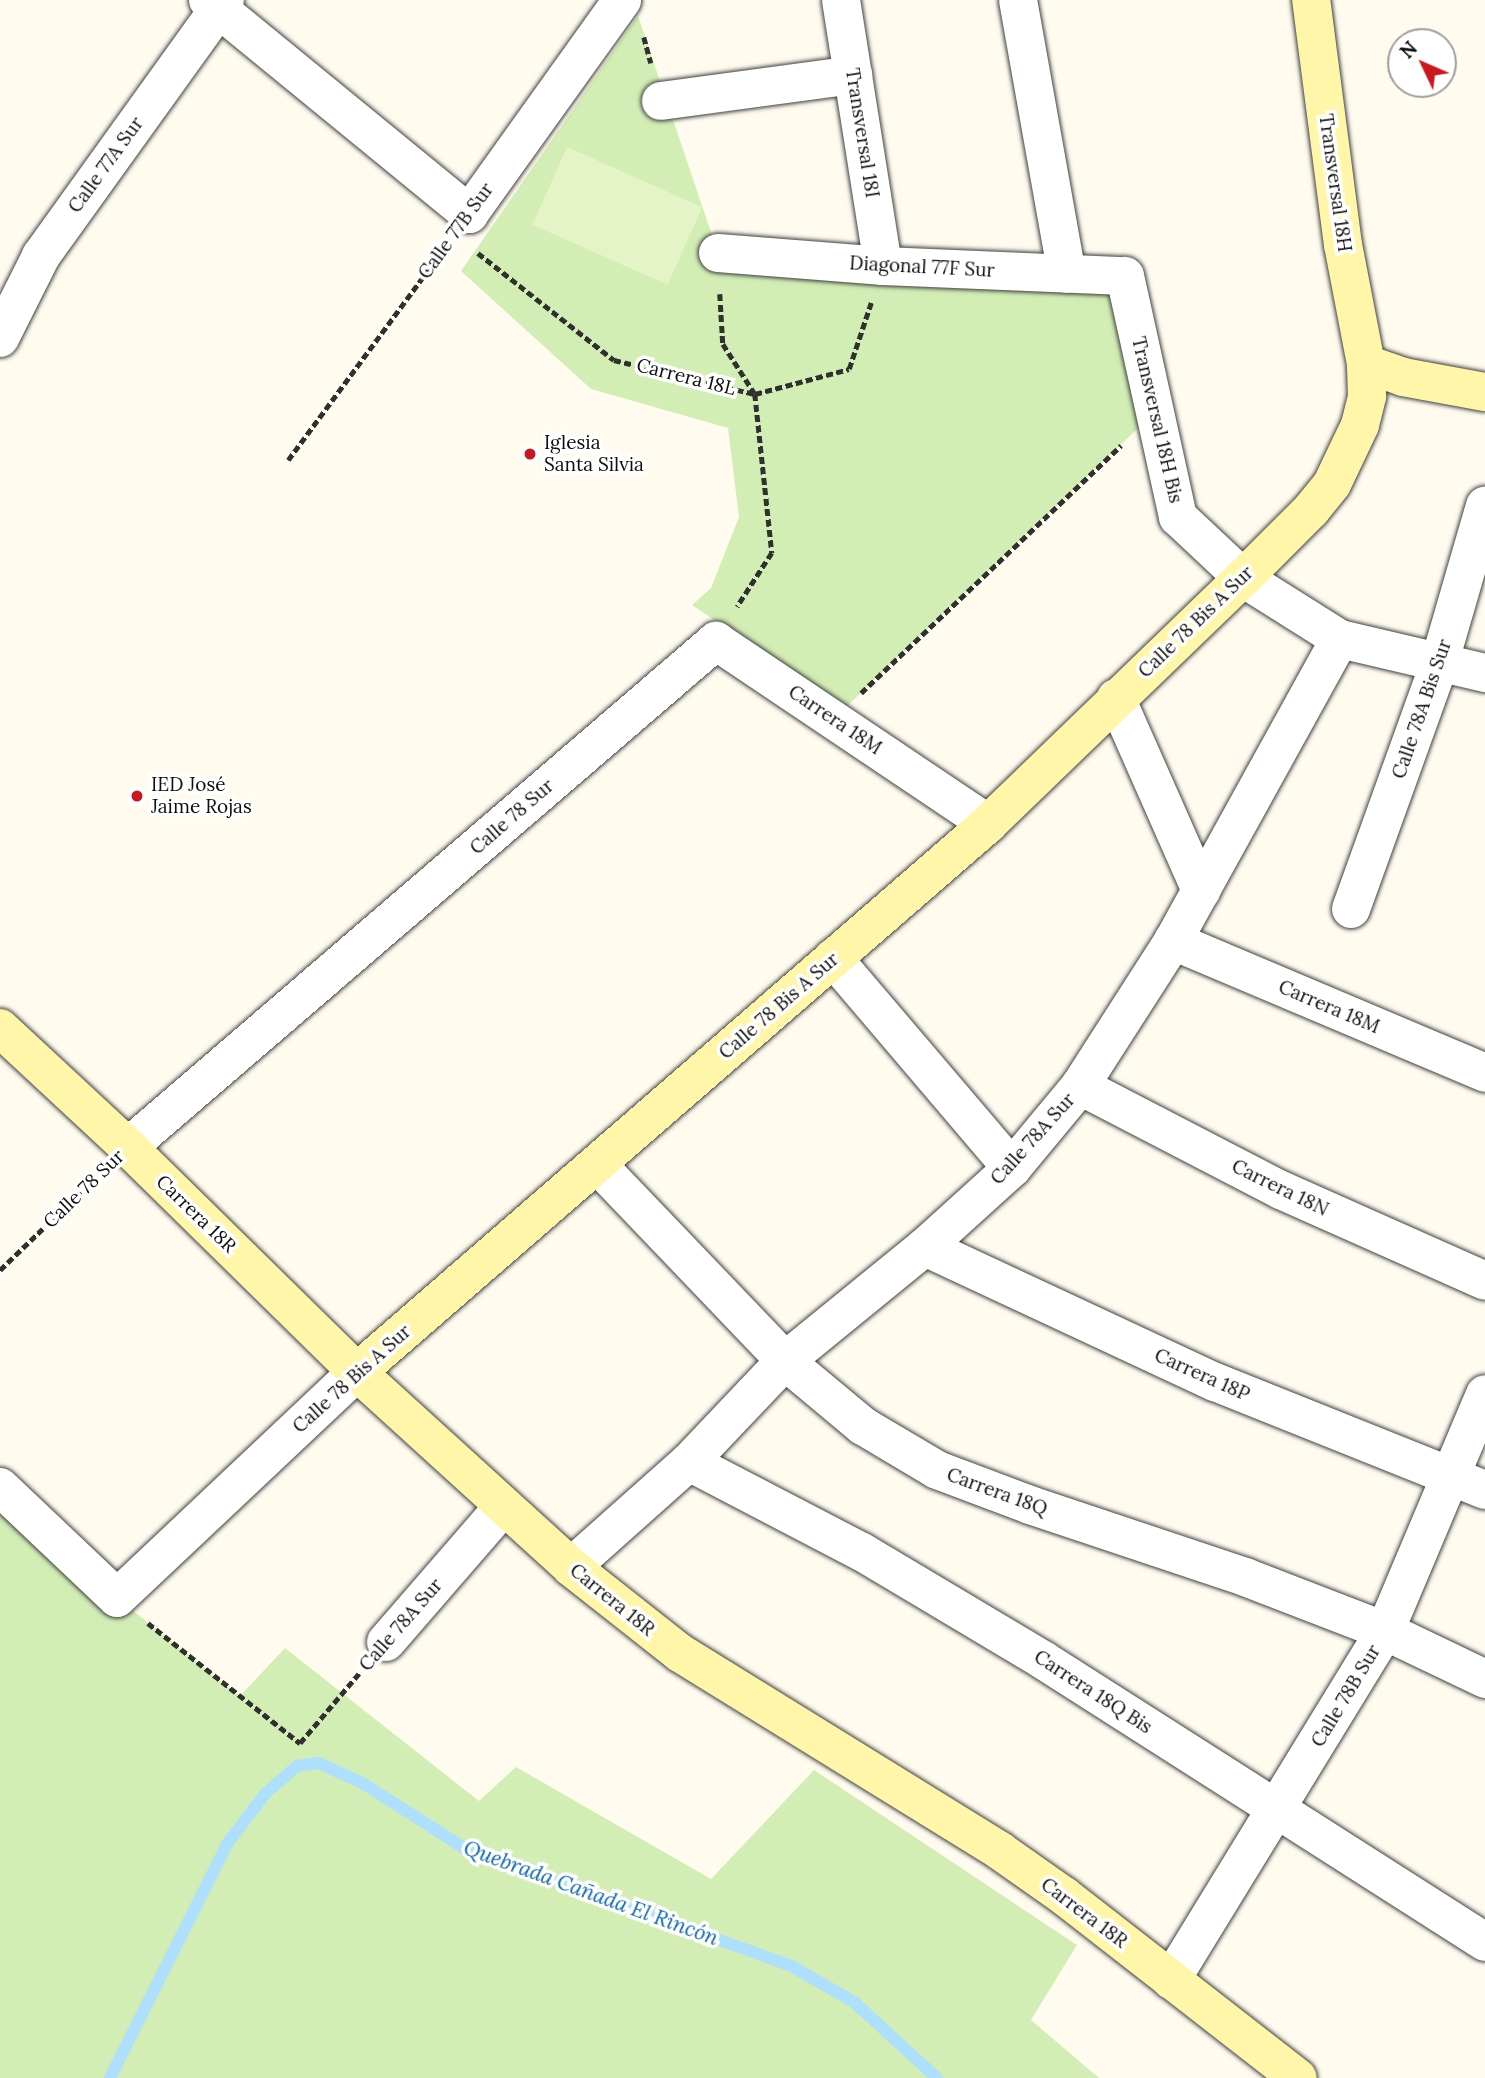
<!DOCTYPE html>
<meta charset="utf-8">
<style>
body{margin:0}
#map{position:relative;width:1485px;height:2078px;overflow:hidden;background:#fffcef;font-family:Lora,serif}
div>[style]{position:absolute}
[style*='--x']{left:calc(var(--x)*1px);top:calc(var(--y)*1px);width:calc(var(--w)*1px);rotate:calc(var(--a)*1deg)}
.green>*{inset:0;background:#d2eeb4}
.pitch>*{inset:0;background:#e5f4c7;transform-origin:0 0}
.stream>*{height:12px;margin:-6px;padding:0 6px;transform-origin:6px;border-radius:6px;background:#aedffc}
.path>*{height:4.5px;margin-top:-2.25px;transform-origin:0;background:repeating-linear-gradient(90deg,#303030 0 7px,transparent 0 10.5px)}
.roads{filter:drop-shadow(0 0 2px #414141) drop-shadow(0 0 2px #414141)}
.street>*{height:38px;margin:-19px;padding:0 19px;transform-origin:19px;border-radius:19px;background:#fff}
.secondary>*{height:38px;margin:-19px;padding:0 19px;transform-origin:19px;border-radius:19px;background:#fff6aa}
.dots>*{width:19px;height:19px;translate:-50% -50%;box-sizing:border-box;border:4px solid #fff;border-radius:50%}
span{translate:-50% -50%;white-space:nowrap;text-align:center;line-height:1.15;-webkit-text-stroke:7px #fff;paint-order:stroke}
.street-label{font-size:19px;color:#0e0e0e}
.poi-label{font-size:19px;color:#0e0e0e}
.left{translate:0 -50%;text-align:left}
.water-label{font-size:21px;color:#0a66ad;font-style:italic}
.north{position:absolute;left:1387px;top:28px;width:70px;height:70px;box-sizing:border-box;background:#fff;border:2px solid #9f9f9f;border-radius:50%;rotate:314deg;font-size:19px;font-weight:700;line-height:28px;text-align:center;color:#0e0e0e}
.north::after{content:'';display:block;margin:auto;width:24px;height:32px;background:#cd1720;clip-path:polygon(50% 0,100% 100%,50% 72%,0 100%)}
</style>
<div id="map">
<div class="green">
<i style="clip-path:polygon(638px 16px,718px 253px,1125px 276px,1154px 413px,845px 708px,692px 605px,711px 588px,739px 517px,728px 428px,591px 389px,461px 271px)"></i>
<i style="clip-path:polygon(0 1487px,117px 1598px,240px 1696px,285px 1648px,479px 1801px,516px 1767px,711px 1879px,814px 1770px,1077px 1945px,1031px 2020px,1099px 2078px,0 2078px)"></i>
</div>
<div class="pitch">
<i style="left:567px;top:147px;width:148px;height:85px;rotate:24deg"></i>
</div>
<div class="stream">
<i style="--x:110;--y:2078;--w:262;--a:-63.4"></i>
<i style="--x:227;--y:1844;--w:63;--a:-52.8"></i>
<i style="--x:265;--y:1794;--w:43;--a:-41.2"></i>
<i style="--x:297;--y:1766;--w:22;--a:-8"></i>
<i style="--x:319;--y:1763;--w:50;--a:25"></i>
<i style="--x:364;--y:1784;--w:119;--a:32.6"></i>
<i style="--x:464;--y:1848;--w:348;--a:19.8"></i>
<i style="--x:791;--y:1966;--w:73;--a:29.7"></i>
<i style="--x:854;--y:2002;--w:113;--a:42.5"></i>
</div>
<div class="path">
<i style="--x:644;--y:37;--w:27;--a:75"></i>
<i style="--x:478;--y:253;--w:173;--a:38.2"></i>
<i style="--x:614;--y:360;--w:145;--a:13.6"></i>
<i style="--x:755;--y:394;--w:97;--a:-14.9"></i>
<i style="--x:849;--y:369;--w:70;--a:-71.6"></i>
<i style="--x:720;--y:294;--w:50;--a:86.6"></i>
<i style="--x:723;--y:344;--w:59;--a:57.4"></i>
<i style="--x:755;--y:394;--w:160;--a:83.9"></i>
<i style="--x:772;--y:553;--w:64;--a:122.9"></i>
<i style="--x:288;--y:460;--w:265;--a:-53.6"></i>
<i style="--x:861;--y:693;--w:359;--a:-43.6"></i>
<i style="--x:0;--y:1270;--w:139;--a:-44.1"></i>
<i style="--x:148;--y:1623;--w:194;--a:38.3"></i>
<i style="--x:300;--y:1743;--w:94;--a:-49.7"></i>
</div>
<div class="roads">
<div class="street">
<i style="--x:208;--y:0;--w:338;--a:39.3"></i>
<i style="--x:469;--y:214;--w:263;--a:-54.4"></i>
<i style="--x:841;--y:0;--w:269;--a:81"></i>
<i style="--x:1018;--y:0;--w:278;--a:79.9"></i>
<i style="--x:661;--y:101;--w:194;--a:-7.7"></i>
<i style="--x:718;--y:253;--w:166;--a:4.5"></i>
<i style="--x:883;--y:266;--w:242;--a:2.4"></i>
<i style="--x:1125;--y:276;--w:247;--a:77.6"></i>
<i style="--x:1178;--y:517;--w:89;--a:43.2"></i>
<i style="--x:1243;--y:578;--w:115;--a:32.2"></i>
<i style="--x:1340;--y:639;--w:149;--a:13.2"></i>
<i style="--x:0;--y:338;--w:92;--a:-63.4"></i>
<i style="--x:41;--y:256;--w:315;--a:-54.3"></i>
<i style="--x:1116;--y:698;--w:211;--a:66.2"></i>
<i style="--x:1351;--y:909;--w:260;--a:-70.2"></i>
<i style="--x:1439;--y:664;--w:165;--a:-73.8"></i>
<i style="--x:1173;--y:941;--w:339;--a:22.9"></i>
<i style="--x:833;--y:958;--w:276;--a:49.6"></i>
<i style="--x:1080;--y:1086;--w:226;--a:27.4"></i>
<i style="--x:1281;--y:1190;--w:223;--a:24"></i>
<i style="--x:128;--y:1147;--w:776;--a:-40.71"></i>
<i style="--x:716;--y:641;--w:328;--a:33.9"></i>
<i style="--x:597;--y:1164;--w:272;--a:46.3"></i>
<i style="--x:785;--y:1361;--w:102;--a:39.8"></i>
<i style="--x:863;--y:1426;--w:86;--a:30.7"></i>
<i style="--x:937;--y:1470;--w:99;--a:20.6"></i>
<i style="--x:1030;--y:1505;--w:227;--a:18.5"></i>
<i style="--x:1245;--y:1577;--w:150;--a:21.1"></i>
<i style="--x:1385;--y:1631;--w:111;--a:25.6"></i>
<i style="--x:925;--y:1247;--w:320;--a:25"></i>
<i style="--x:1215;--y:1382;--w:291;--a:21.8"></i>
<i style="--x:689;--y:1462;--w:195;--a:27.5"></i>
<i style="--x:862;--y:1552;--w:211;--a:30.8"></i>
<i style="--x:1043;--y:1660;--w:524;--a:32.54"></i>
<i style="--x:0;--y:1487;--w:161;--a:43.5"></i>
<i style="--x:117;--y:1598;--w:330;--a:-43.3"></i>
<i style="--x:571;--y:1567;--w:158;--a:-41.7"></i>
<i style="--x:689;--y:1462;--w:139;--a:-46.5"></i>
<i style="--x:785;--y:1361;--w:181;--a:-39.2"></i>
<i style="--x:925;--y:1247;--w:118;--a:-42.2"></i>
<i style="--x:1012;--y:1168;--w:107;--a:-50.3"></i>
<i style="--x:1080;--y:1086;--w:172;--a:-57.3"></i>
<i style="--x:1173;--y:941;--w:345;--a:-61.1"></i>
<i style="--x:386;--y:1642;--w:179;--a:-49.1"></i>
<i style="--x:1171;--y:1980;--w:409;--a:-58.5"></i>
<i style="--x:1385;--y:1631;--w:257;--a:-67.1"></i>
</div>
<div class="secondary">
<i style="--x:1366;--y:364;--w:39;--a:19"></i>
<i style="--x:1403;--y:377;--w:83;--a:10.4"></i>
<i style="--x:0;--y:1028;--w:175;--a:42.9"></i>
<i style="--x:128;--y:1147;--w:321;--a:44.5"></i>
<i style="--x:357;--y:1372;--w:290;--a:42.3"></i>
<i style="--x:571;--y:1567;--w:139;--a:38.3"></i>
<i style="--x:680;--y:1653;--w:376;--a:31.7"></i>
<i style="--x:1000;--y:1851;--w:78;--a:35.1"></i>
<i style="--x:1064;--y:1896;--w:296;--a:37.9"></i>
<i style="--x:357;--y:1372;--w:836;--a:-40.97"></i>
<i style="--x:988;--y:824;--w:354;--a:-44"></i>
<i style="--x:1243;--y:578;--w:96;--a:-45"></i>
<i style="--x:1311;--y:510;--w:33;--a:-51"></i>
<i style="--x:1332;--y:484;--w:65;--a:-64.6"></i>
<i style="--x:1360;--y:425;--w:30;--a:-76"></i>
<i style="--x:1367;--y:396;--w:32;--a:-92"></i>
<i style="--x:1366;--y:364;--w:121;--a:-100.9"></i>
<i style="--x:1343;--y:245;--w:247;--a:-97.4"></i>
</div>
</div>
<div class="dots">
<i style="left:530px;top:454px;background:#cd1720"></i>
<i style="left:137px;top:796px;background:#cd1720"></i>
</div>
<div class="street-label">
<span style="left:862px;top:133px;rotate:81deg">Transversal 18I</span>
<span style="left:106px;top:165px;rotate:-54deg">Calle 77A Sur</span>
<span style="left:1335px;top:183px;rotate:82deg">Transversal 18H</span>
<span style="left:456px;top:231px;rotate:-54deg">Calle 77B Sur</span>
<span style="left:922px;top:267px;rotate:3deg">Diagonal 77F Sur</span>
<span style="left:686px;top:377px;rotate:14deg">Carrera 18L</span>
<span style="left:1157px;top:420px;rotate:77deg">Transversal 18H Bis</span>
<span style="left:1196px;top:622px;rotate:-44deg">Calle 78 Bis A Sur</span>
<span style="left:1422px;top:709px;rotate:-71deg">Calle 78A Bis Sur</span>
<span style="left:835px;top:720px;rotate:34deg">Carrera 18M</span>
<span style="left:512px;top:817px;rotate:-41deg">Calle 78 Sur</span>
<span style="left:779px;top:1006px;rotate:-41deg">Calle 78 Bis A Sur</span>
<span style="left:1329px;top:1007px;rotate:23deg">Carrera 18M</span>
<span style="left:1033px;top:1139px;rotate:-48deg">Calle 78A Sur</span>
<span style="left:1280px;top:1188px;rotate:26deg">Carrera 18N</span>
<span style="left:84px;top:1189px;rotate:-44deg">Calle 78 Sur</span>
<span style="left:196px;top:1214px;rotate:44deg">Carrera 18R</span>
<span style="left:1202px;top:1375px;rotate:24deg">Carrera 18P</span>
<span style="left:352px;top:1379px;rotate:-42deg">Calle 78 Bis A Sur</span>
<span style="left:997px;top:1492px;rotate:20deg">Carrera 18Q</span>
<span style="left:612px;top:1600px;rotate:39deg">Carrera 18R</span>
<span style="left:401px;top:1625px;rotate:-49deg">Calle 78A Sur</span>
<span style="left:1093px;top:1692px;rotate:33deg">Carrera 18Q Bis</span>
<span style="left:1346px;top:1696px;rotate:-59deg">Calle 78B Sur</span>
<span style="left:1084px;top:1913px;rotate:37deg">Carrera 18R</span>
</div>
<div class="poi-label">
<span class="left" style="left:544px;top:454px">Iglesia<br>Santa Silvia</span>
<span class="left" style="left:151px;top:796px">IED José<br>Jaime Rojas</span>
</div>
<div class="water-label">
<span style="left:591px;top:1893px;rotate:20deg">Quebrada Cañada El Rincón</span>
</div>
<div class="north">N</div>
</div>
